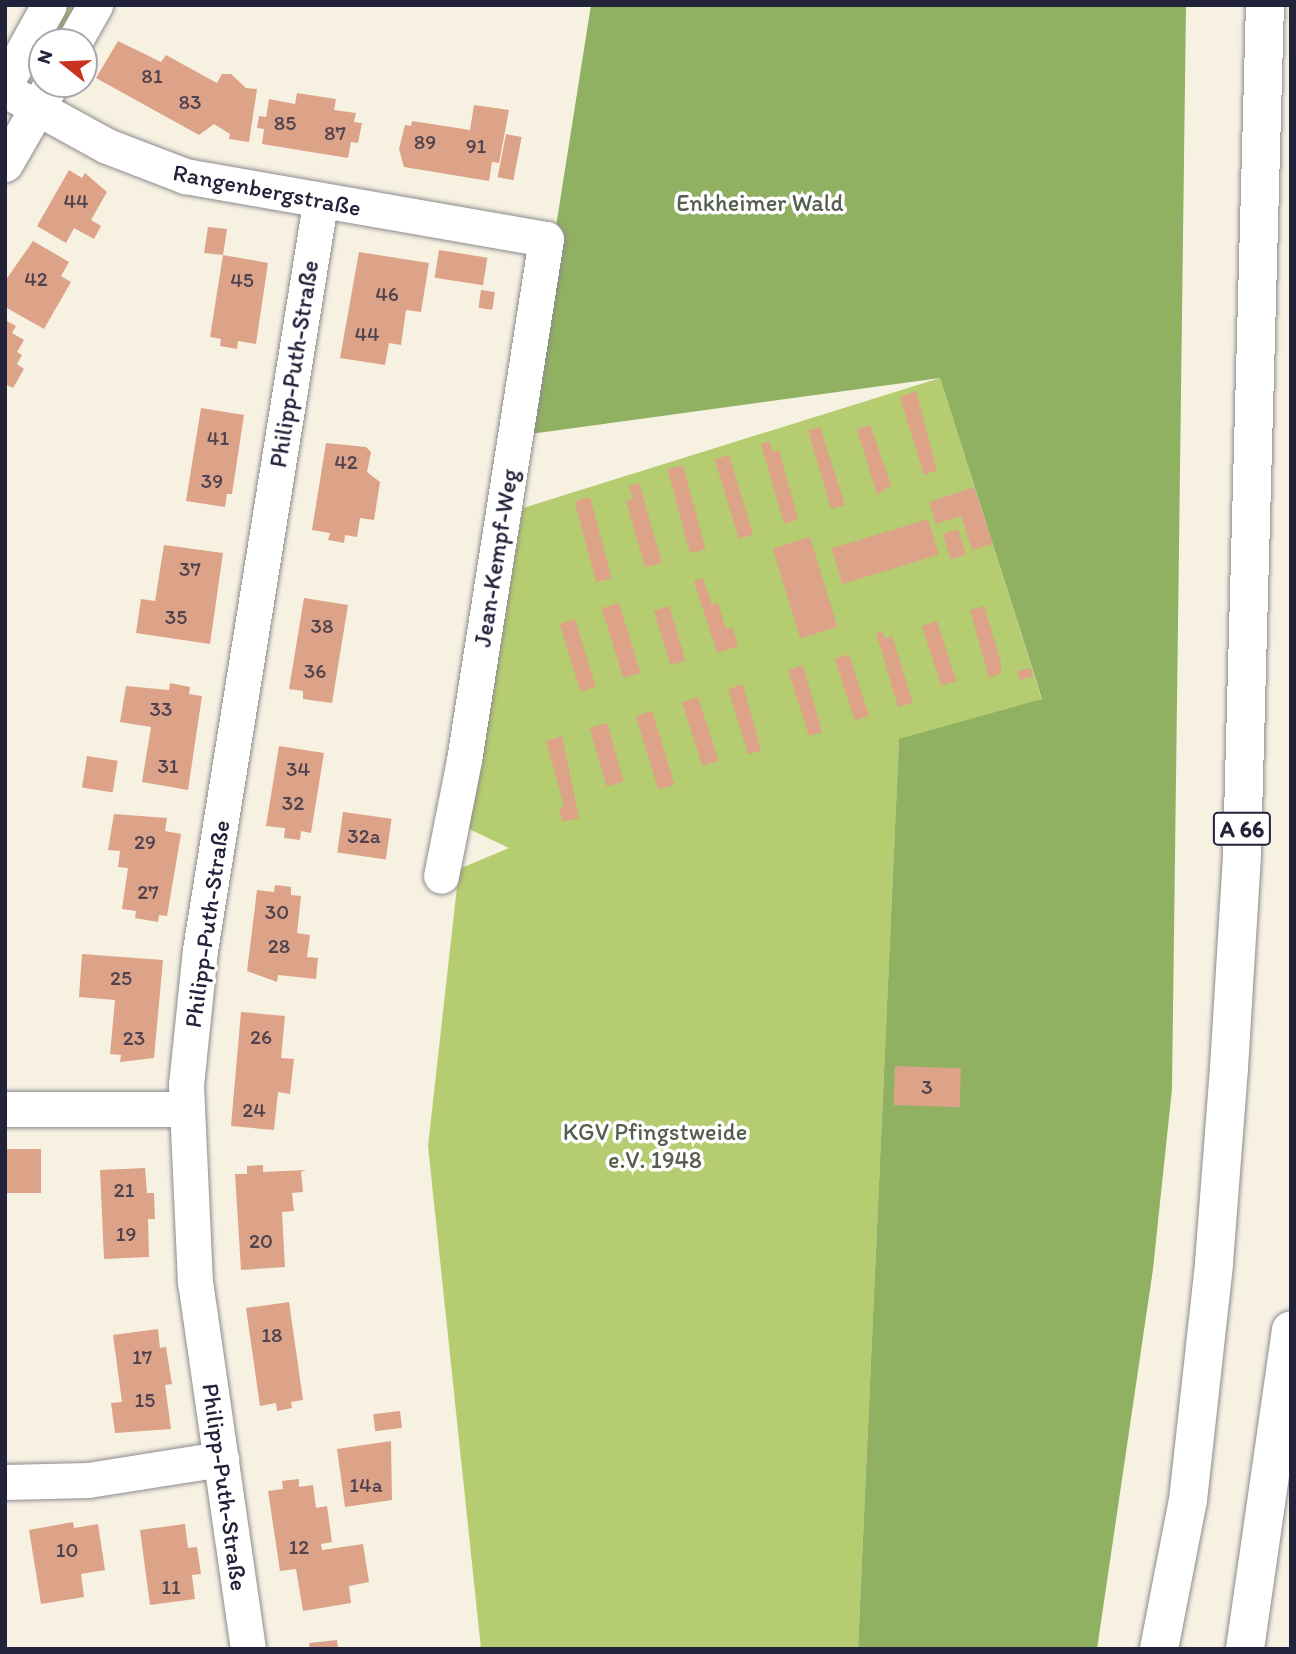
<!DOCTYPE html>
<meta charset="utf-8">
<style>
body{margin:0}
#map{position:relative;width:1296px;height:1654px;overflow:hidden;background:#f7f1e2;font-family:Itim,sans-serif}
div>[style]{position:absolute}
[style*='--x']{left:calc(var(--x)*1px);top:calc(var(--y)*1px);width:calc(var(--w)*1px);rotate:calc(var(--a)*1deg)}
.green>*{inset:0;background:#b6cc70}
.forest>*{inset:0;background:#90b062}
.building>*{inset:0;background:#dca389;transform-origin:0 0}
.roads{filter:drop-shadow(0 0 2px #8c8a8e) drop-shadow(0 0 2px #8c8a8e)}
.minor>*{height:35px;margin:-17.5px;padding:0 17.5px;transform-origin:17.5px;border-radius:17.5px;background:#fff}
.highway>*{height:38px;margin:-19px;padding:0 19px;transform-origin:19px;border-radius:19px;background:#fff}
span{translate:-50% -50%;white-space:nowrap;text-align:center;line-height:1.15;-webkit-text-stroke:7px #fff;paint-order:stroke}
.number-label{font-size:21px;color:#50424e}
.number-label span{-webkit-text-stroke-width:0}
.shield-label span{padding:2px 5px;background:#fff;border:2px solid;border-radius:5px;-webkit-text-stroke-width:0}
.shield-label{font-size:23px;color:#22223b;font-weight:700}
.street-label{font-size:24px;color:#22223b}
.park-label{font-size:24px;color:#565e4e}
.frame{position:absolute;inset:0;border:7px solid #22223b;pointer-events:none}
.north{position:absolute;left:28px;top:28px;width:70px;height:70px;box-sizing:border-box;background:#fff;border:2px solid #a7a7b1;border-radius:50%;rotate:288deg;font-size:19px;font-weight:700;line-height:28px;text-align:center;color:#22223b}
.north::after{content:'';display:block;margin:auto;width:24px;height:32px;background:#c8321e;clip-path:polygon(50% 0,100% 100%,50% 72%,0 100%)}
</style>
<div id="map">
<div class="green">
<i style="clip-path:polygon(58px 5px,85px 5px,65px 42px,42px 42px)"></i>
<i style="clip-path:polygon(940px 378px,1042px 700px,899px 740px,858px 1649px,481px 1649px,428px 1146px,459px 869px,509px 848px,469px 829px,523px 508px)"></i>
</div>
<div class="forest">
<i style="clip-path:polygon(591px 5px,1186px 5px,1172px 1089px,1153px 1269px,1097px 1649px,858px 1649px,899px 739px,1042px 699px,940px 378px,523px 435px)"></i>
</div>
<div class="building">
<i style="clip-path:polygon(118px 41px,161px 62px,166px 55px,217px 83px,222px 74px,231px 74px,246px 88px,257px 89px,249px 142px,229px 139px,230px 134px,214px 124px,199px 135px,96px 78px)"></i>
<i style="clip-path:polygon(297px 93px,336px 99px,334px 110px,356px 113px,354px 122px,362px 123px,358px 143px,351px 142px,348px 158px,262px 144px,264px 129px,257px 128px,259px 116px,266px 117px,269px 99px,295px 104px)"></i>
<i style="clip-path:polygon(474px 105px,509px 110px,499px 163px,492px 162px,489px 181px,404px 167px,399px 149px,405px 125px,411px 126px,412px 121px,470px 130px)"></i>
<i style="left:506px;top:134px;width:16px;height:44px;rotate:11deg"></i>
<i style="clip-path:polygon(69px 170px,82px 178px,85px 173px,107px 192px,91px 220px,101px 226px,94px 239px,74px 228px,66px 243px,37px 226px)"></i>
<i style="clip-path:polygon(208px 227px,227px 229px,223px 255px,268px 263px,256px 344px,238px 341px,237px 349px,220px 346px,221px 339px,210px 337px,223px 255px,204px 253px)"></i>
<i style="clip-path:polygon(33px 241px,69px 262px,61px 276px,71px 282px,44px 329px,5px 307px,5px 281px)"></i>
<i style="left:439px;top:250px;width:49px;height:28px;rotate:9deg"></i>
<i style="clip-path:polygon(359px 252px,429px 263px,421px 312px,406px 310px,401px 345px,389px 343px,385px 365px,340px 358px)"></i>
<i style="left:481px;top:290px;width:14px;height:18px;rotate:8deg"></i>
<i style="clip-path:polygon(5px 320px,16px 326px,12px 333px,24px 340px,17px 352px,22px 355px,17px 364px,24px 369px,13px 388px,5px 384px)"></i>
<i style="clip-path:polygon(916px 391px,937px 470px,924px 475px,900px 397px)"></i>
<i style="clip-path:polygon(201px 408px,244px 415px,232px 494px,227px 494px,225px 507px,186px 501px)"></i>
<i style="clip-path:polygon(870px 425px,891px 485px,877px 495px,857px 429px)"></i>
<i style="clip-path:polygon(820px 427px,845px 505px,831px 509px,808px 430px)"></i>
<i style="clip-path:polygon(769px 441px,772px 452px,779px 450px,798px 519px,784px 524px,761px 444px)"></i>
<i style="clip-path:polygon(326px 443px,366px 447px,371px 452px,367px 472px,380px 482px,374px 520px,360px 518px,357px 537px,345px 535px,344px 543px,328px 540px,330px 533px,312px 530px)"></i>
<i style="left:729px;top:455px;width:83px;height:15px;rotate:73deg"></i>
<i style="left:683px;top:465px;width:87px;height:16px;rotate:75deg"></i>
<i style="clip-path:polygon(639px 483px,662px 563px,645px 567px,626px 501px,633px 499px,629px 486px)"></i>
<i style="clip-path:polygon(974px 487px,993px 544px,972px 550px,961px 516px,936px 524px,929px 502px)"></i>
<i style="left:590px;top:497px;width:84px;height:16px;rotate:75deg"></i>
<i style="left:928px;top:519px;width:37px;height:101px;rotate:73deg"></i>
<i style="left:958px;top:529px;width:27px;height:16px;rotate:73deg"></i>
<i style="left:810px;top:537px;width:94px;height:39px;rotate:73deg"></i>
<i style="clip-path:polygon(164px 545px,223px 553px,210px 644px,136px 633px,141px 599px,155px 601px)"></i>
<i style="clip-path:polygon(703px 578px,712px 605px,718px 603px,726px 629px,732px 627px,738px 646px,717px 653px,694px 581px)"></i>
<i style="clip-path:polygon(304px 598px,348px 605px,332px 703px,303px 699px,303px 691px,289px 689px)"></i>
<i style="left:619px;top:603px;width:73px;height:18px;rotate:73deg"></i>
<i style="left:669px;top:606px;width:57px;height:16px;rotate:73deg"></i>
<i style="clip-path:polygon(984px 606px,1001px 662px,1001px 673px,989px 678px,970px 610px)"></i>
<i style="left:575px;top:619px;width:71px;height:16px;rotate:73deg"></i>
<i style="left:937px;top:621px;width:63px;height:16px;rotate:72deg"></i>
<i style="clip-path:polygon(882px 631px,885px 639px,892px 636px,913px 703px,898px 707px,876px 633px)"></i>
<i style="left:849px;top:654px;width:65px;height:15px;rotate:72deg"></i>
<i style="clip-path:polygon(803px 665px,822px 732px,809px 736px,788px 670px)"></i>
<i style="left:1031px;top:668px;width:9px;height:14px;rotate:77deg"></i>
<i style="clip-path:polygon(170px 683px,190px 687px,189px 694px,202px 696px,188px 790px,142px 782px,151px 727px,120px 722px,126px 686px,169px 690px)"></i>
<i style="clip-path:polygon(743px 684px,761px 751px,748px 754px,728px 689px)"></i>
<i style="left:698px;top:697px;width:67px;height:17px;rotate:72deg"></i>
<i style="left:652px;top:711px;width:77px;height:17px;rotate:73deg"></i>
<i style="left:607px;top:723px;width:61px;height:18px;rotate:74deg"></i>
<i style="clip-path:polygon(562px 736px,579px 818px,563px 822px,559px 808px,564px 806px,546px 741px)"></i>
<i style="clip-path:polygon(279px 746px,324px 753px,311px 833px,301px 831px,300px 840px,284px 838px,285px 828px,266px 826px)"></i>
<i style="left:87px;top:756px;width:31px;height:32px;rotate:9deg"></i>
<i style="left:343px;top:812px;width:49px;height:41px;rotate:8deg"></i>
<i style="clip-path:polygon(114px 814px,167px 818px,165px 831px,181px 834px,167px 916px,159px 915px,158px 922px,135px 918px,136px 911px,122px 909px,128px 868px,118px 867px,120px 851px,108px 850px)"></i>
<i style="clip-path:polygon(275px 885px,291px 887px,291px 895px,301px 896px,297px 933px,310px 935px,307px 957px,318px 958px,316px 979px,278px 975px,277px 982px,247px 971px,257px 890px,274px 892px)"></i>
<i style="clip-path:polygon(82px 954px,163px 960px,154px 1058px,120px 1062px,121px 1055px,110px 1054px,115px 1000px,79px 997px)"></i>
<i style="clip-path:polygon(241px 1012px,285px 1016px,281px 1058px,294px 1059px,292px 1076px,290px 1094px,278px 1092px,274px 1130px,231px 1126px)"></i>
<i style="left:895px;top:1066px;width:66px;height:39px;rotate:2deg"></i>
<i style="left:5px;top:1149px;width:36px;height:44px"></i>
<i style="clip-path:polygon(263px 1165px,263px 1172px,306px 1170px,301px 1172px,303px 1192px,292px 1193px,294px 1211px,282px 1212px,285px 1267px,241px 1270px,235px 1174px,247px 1174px,247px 1166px)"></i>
<i style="clip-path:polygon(145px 1168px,147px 1193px,154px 1193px,155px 1219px,148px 1219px,149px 1257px,104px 1259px,100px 1170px)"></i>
<i style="clip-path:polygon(289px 1302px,303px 1400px,291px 1402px,292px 1408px,277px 1411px,276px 1403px,260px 1406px,246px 1308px)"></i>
<i style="clip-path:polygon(158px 1329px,160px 1348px,166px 1347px,169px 1366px,172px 1384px,165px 1385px,171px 1429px,115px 1433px,111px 1403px,122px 1402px,113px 1335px)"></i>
<i style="left:400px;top:1411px;width:17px;height:27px;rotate:83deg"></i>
<i style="clip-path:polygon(391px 1441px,392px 1500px,345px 1507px,337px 1449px)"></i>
<i style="clip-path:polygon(299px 1479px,299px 1487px,313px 1485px,316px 1508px,327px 1506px,332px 1542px,321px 1544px,322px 1550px,363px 1544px,369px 1582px,349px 1586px,351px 1603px,303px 1611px,296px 1569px,280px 1571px,268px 1491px,283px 1489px,282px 1481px)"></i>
<i style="clip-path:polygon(73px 1522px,74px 1528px,98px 1524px,105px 1570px,81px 1574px,84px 1597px,41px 1604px,29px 1530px)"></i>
<i style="clip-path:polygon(185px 1524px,188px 1548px,197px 1547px,201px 1574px,192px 1575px,195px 1599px,150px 1605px,140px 1530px)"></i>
<i style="clip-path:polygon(337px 1640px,338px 1649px,310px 1649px,309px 1643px)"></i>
</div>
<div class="roads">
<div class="minor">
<i style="--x:74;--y:42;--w:43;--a:-60.4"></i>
<i style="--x:5;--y:84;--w:90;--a:-60.9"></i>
<i style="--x:5;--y:90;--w:116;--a:28.8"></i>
<i style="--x:107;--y:146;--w:84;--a:21"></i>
<i style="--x:185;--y:176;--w:366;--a:9.9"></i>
<i style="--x:546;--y:239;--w:527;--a:98.94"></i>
<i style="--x:464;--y:760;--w:118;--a:101.2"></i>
<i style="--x:5;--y:164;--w:92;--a:-60.1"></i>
<i style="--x:5;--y:1109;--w:181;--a:0"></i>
<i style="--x:5;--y:1482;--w:83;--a:-1.4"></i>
<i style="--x:88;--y:1480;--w:135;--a:-9"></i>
<i style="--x:248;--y:1649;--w:370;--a:-98.2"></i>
<i style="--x:195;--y:1283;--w:198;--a:-92.6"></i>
<i style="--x:186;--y:1085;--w:136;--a:-84.1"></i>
<i style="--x:200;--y:950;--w:757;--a:-80.87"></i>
</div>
<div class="highway">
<i style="--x:1159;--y:1649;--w:152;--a:-79"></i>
<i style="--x:1188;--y:1500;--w:238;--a:-83.7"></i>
<i style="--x:1214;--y:1263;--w:196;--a:-85.6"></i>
<i style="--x:1229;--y:1068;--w:215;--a:-86.5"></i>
<i style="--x:1242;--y:853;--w:848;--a:-88.45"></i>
<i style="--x:1245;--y:1649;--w:322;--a:-81.8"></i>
</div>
</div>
<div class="number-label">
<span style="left:152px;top:76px">81</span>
<span style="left:190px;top:102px">83</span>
<span style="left:285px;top:123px">85</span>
<span style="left:335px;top:133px">87</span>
<span style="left:425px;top:142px">89</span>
<span style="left:476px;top:146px">91</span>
<span style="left:76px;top:201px">44</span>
<span style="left:36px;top:279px">42</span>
<span style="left:242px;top:280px">45</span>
<span style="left:387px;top:294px">46</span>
<span style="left:367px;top:334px">44</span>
<span style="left:218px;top:438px">41</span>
<span style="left:346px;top:462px">42</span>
<span style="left:212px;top:481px">39</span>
<span style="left:190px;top:569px">37</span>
<span style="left:176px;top:617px">35</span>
<span style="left:322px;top:626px">38</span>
<span style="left:315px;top:671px">36</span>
<span style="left:161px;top:709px">33</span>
<span style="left:168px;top:766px">31</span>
<span style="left:298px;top:769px">34</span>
<span style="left:293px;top:803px">32</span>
<span style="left:364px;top:836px">32a</span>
<span style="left:145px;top:842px">29</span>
<span style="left:148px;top:892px">27</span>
<span style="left:277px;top:912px">30</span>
<span style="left:279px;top:946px">28</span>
<span style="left:121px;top:978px">25</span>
<span style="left:261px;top:1037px">26</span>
<span style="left:134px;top:1038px">23</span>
<span style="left:927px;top:1087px">3</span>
<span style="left:254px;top:1110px">24</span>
<span style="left:124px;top:1190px">21</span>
<span style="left:126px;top:1234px">19</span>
<span style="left:261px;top:1241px">20</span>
<span style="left:272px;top:1335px">18</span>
<span style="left:142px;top:1357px">17</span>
<span style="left:145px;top:1400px">15</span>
<span style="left:366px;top:1485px">14a</span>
<span style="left:299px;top:1547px">12</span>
<span style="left:67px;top:1550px">10</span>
<span style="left:171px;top:1587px">11</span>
</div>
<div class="shield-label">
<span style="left:1242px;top:829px">A 66</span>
</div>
<div class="street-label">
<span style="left:267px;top:190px;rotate:11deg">Rangenbergstraße</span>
<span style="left:294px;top:364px;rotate:-81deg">Philipp-Puth-Straße</span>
<span style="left:496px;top:558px;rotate:-81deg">Jean-Kempf-Weg</span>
<span style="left:207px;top:924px;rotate:-82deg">Philipp-Puth-Straße</span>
<span style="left:225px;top:1487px;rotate:82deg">Philipp-Puth-Straße</span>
</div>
<div class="park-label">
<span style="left:760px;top:203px">Enkheimer Wald</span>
<span style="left:655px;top:1146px">KGV Pfingstweide<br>e.V. 1948</span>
</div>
<div class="frame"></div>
<div class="north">N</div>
</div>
